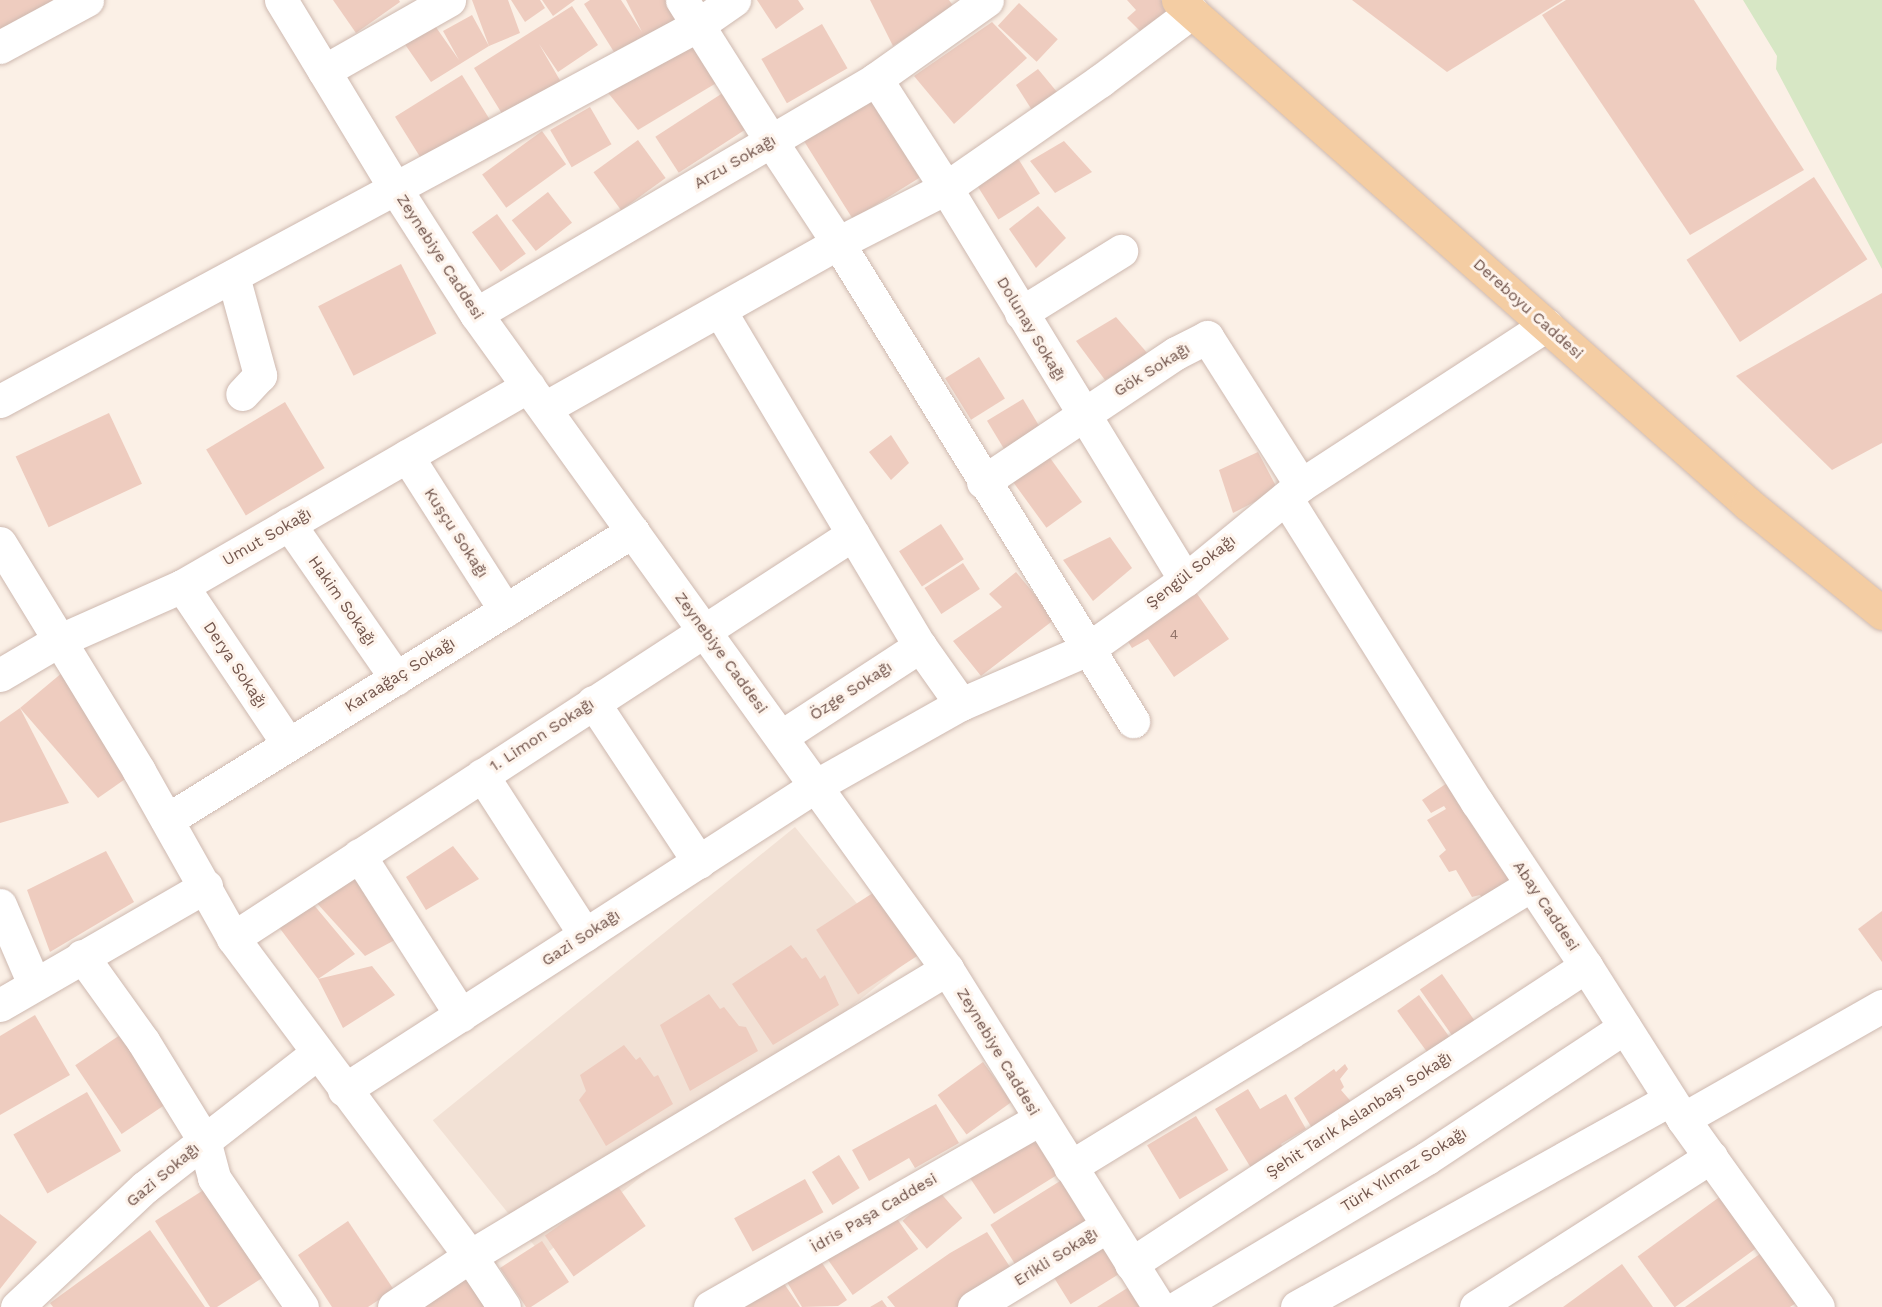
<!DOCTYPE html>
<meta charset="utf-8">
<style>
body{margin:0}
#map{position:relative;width:1882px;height:1307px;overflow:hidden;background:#fbf0e6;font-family:"Work Sans",sans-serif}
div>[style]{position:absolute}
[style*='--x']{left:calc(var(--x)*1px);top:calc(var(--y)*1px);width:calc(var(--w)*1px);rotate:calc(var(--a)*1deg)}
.residential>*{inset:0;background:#f2e1d5;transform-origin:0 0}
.green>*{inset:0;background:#d7e7c5}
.building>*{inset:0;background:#eeccbf;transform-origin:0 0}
.roads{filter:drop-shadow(0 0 2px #ceb9b0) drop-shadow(0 0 2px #ceb9b0)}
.minor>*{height:33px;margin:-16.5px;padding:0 16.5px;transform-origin:16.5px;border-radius:16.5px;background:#fff}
.major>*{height:33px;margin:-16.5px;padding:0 16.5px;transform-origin:16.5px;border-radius:16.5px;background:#f4cda3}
span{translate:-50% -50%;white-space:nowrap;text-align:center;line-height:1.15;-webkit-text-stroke:6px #fef4ec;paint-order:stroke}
.number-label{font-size:14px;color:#917369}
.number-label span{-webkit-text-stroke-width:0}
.street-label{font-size:16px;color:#72554c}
</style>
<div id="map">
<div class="residential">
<i style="left:795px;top:827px;width:175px;height:466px;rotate:51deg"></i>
</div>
<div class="green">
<i style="clip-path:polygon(1743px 0,1882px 0,1882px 269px,1776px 69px,1777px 56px)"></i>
</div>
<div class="building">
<i style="clip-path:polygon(0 0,74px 0,0 46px)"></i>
<i style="clip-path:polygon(333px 0,399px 0,400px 2px,356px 33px)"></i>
<i style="clip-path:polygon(472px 0,508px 0,520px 33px,489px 46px,431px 82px,404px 43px,433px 23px,459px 60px,443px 31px,472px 15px,489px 46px)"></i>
<i style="clip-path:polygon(511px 0,540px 0,545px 8px,525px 22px)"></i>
<i style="clip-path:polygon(542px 0,575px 0,553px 16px)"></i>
<i style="clip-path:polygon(590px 0,621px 0,642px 32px,626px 0,676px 0,684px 15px,614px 52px,584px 4px)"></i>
<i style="clip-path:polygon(757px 0,798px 0,804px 9px,776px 29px)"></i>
<i style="clip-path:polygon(870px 0,949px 0,954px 7px,893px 46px)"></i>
<i style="clip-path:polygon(1127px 0,1161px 0,1175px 13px,1146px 37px,1127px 18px,1136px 10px)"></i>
<i style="clip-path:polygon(1352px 0,1563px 0,1447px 72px)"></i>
<i style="clip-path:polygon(1566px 0,1694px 0,1804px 170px,1690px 235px,1542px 15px)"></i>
<i style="left:1019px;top:3px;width:53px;height:31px;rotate:43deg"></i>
<i style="clip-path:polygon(572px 6px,598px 45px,558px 72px,539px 44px,561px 82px,504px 117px,474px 68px)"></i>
<i style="clip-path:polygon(992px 22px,1027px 58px,954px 124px,914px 76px)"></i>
<i style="left:822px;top:24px;width:51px;height:70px;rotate:60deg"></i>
<i style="clip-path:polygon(695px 39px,723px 79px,638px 130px,605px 89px)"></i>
<i style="clip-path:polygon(1038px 69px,1062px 98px,1037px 118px,1016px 85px)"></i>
<i style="left:462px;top:75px;width:55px;height:79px;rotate:58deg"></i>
<i style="left:735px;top:85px;width:43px;height:95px;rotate:57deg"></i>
<i style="left:874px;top:87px;width:101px;height:88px;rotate:58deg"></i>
<i style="left:590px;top:107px;width:43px;height:46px;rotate:60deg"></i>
<i style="left:542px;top:131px;width:41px;height:74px;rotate:54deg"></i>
<i style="left:638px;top:140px;width:47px;height:55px;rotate:54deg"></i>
<i style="clip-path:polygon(1064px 141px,1092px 172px,1055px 193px,1030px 161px)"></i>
<i style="left:1014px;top:152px;width:49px;height:49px;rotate:58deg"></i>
<i style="left:1814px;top:177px;width:98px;height:152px;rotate:57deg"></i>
<i style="left:548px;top:192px;width:39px;height:46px;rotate:52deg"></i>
<i style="clip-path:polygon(1038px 206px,1066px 238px,1036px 268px,1009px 229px)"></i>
<i style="left:497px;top:214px;width:49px;height:31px;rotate:54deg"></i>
<i style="left:401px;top:264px;width:78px;height:93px;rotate:63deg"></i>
<i style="clip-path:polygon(1882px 293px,1882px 443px,1832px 470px,1736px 376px)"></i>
<i style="clip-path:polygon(1116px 317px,1149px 355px,1105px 380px,1076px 341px)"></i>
<i style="left:979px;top:357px;width:49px;height:40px;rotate:58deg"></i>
<i style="left:1023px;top:399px;width:37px;height:42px;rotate:59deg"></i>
<i style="left:285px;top:402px;width:77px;height:92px;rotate:59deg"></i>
<i style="left:109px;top:413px;width:78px;height:103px;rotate:65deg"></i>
<i style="clip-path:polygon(891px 435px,909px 463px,891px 480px,869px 452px)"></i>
<i style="left:1045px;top:451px;width:63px;height:44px;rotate:54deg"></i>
<i style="clip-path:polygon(1258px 452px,1278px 490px,1233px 513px,1219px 470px)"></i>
<i style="left:941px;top:524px;width:42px;height:50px;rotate:57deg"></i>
<i style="clip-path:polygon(1110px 537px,1132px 568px,1093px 601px,1063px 560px)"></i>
<i style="left:963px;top:563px;width:31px;height:46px;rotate:57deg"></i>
<i style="clip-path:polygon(1016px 572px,1055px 619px,981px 676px,953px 641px,1002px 607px,989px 594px)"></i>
<i style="clip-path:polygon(1188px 581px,1229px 639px,1174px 677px,1148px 639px,1132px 648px,1120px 629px)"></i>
<i style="clip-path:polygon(69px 667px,131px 775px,98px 798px,20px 708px)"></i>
<i style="clip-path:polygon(20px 708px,69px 803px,0 823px,0 722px)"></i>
<i style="clip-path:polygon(1450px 781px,1516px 888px,1486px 904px,1480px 895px,1472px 897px,1456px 870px,1449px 872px,1439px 856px,1446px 850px,1427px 820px,1446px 809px,1444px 806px,1431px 813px,1422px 800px)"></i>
<i style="clip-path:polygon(453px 846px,479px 879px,426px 910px,406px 877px)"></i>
<i style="clip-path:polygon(106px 851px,134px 902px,50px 952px,27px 890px)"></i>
<i style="clip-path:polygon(348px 871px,406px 934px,365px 956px,315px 901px)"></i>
<i style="left:879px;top:889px;width:77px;height:75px;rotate:57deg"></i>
<i style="clip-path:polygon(303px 892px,355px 954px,318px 979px,372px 966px,395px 995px,343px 1028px,318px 979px,269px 914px)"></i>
<i style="clip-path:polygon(1882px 911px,1882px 962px,1858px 929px)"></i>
<i style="clip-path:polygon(791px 945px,802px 959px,806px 957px,820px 979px,825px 975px,839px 1005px,773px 1045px,732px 984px)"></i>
<i style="left:1442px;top:974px;width:66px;height:27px;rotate:55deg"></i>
<i style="clip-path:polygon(709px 994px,720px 1009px,724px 1007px,739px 1026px,746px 1027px,758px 1051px,690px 1091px,660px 1025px)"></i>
<i style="left:1419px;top:995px;width:58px;height:27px;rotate:54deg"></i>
<i style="clip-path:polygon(35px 1015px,70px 1075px,0 1115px,0 1036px)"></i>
<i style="left:120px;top:1035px;width:83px;height:54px;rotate:56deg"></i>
<i style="clip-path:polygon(624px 1045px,636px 1060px,640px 1057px,654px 1077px,658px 1075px,673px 1104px,606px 1146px,579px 1100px,586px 1091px,580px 1075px)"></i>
<i style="left:983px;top:1062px;width:49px;height:56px;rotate:54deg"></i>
<i style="clip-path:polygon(1345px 1064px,1348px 1069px,1340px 1079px,1344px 1087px,1341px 1090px,1354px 1105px,1313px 1130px,1294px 1098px,1334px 1069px,1336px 1072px)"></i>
<i style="clip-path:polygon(1248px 1089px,1260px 1109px,1286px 1094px,1306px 1129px,1281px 1144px,1284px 1149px,1251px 1168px,1215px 1109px)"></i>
<i style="left:87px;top:1092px;width:68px;height:85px;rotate:60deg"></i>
<i style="clip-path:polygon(936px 1104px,959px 1143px,915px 1168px,909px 1158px,869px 1181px,852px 1150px)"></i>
<i style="left:1196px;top:1116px;width:63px;height:57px;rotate:59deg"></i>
<i style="clip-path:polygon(1025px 1139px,1042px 1145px,1057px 1175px,994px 1214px,968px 1175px)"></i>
<i style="left:839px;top:1155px;width:39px;height:32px;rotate:58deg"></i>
<i style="left:1065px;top:1178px;width:47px;height:88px;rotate:58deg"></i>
<i style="left:805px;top:1179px;width:38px;height:81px;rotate:61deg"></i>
<i style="clip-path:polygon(213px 1184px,270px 1273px,217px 1307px,210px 1307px,155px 1221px)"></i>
<i style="left:617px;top:1185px;width:50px;height:88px;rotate:55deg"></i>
<i style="left:938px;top:1190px;width:37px;height:47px;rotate:49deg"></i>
<i style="left:1725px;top:1193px;width:63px;height:108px;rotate:54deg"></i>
<i style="left:893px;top:1213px;width:44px;height:80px;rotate:55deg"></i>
<i style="clip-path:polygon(0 1214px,37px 1242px,0 1289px)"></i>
<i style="clip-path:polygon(348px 1221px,394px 1290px,368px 1307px,332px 1307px,298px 1255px)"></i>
<i style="clip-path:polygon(150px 1230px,205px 1307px,53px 1307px,50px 1303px)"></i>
<i style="clip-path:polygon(987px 1232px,1016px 1276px,975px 1295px,957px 1307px,895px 1307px,887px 1297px,950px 1253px)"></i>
<i style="left:1104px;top:1235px;width:41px;height:65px;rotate:58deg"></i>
<i style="clip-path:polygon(542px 1241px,569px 1282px,531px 1307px,526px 1307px,500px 1268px)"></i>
<i style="clip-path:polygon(1764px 1251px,1799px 1301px,1790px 1307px,1685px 1307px)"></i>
<i style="clip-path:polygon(820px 1260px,847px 1300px,838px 1306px,802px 1307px,787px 1282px)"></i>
<i style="clip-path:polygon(1622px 1264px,1653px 1307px,1563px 1307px)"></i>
<i style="clip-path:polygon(469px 1277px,488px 1307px,421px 1307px)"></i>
<i style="clip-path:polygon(783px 1282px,800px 1307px,745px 1307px,752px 1303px)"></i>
<i style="clip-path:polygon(1129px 1287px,1142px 1307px,1097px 1307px)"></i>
<i style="clip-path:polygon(882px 1300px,887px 1307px,870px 1307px)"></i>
</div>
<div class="roads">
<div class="minor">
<i style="--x:281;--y:0;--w:220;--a:58.8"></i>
<i style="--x:395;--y:188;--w:150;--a:57.3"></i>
<i style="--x:476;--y:314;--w:807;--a:54.28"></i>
<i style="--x:947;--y:969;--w:399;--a:57.9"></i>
<i style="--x:682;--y:0;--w:167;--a:57.7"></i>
<i style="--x:771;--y:141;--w:122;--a:56.7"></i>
<i style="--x:838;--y:243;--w:562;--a:58.32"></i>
<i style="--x:0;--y:47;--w:99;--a:-28.4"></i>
<i style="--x:324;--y:71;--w:144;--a:-29.6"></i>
<i style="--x:876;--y:79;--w:130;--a:57.3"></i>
<i style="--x:946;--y:188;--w:459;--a:58.6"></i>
<i style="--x:233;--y:276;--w:103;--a:74.7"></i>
<i style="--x:260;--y:375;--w:26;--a:133"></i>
<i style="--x:720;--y:311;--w:390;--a:59.2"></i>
<i style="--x:920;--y:646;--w:71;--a:54.7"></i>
<i style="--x:1021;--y:313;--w:118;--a:-31.8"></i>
<i style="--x:476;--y:314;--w:464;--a:-30.4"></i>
<i style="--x:876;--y:79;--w:136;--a:-35.4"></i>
<i style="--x:0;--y:401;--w:793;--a:-28.31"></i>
<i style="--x:698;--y:25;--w:44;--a:-34.8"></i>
<i style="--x:545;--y:408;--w:336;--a:-29.4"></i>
<i style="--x:838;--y:243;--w:121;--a:-27"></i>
<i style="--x:946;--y:188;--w:188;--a:-34.8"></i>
<i style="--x:1100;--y:81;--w:115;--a:-36.9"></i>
<i style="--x:407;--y:456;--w:183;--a:57.5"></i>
<i style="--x:983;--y:482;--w:232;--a:-33.8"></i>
<i style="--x:1176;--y:353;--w:35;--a:-27"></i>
<i style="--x:1207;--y:337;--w:175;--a:57.6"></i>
<i style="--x:1286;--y:498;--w:359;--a:57.9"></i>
<i style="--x:1477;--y:802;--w:197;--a:56.4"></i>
<i style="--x:1586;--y:966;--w:181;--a:57.6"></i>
<i style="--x:1683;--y:1119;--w:231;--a:54.3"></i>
<i style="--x:289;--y:524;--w:188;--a:55.2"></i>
<i style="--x:0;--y:543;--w:267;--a:58.6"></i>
<i style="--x:139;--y:771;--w:192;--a:60.6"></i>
<i style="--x:233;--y:938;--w:397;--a:53.3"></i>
<i style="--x:470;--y:1256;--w:61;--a:56.3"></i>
<i style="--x:182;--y:586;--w:190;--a:56.1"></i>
<i style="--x:0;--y:675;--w:67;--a:-30.4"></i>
<i style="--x:58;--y:641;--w:136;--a:-23.9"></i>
<i style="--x:182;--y:586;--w:400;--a:-30"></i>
<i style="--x:593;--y:702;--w:192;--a:56.5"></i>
<i style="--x:782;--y:736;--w:165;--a:-33.1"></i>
<i style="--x:482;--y:775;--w:190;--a:57.2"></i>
<i style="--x:167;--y:820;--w:548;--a:-31.81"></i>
<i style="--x:359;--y:855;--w:190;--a:57.5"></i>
<i style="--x:0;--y:905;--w:86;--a:66.7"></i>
<i style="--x:233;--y:938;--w:740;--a:-33.09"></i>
<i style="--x:82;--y:956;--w:105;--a:54.3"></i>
<i style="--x:143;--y:1041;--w:116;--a:58.4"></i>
<i style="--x:204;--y:1140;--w:39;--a:75"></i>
<i style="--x:214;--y:1178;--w:156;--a:55.7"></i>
<i style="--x:0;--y:1005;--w:238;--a:-30"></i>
<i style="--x:344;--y:1090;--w:563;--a:-32.81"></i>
<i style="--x:817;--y:785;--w:165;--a:-29.4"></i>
<i style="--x:961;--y:704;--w:138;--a:-23.4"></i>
<i style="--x:1088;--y:649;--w:119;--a:-35.4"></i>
<i style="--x:1185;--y:580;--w:150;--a:-39.3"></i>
<i style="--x:1301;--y:485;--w:293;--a:-33.1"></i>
<i style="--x:1683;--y:1119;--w:229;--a:-29.6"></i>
<i style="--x:1070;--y:1167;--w:540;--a:-31.45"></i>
<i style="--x:1131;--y:1264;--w:544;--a:-33.22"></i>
<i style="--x:17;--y:1307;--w:175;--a:-43.2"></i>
<i style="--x:145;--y:1187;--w:218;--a:-37.9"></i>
<i style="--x:394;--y:1307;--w:92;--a:-33.9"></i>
<i style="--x:470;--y:1256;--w:557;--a:-31.03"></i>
<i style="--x:710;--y:1307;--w:379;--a:-29.7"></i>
<i style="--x:974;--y:1307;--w:156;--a:-31.3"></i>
<i style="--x:1178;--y:1307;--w:290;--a:-30.9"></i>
<i style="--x:1427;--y:1158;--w:237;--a:-33.5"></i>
<i style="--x:1297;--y:1307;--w:427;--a:-29.1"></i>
<i style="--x:1476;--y:1307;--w:279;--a:-32.6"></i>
</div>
<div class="major">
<i style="--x:1178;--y:0;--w:761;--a:41.48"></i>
<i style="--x:1748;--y:504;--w:173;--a:39.1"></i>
</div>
</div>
<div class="number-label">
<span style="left:1174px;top:634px">4</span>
</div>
<div class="street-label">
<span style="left:735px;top:162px;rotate:-30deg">Arzu Sokağı</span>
<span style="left:440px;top:257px;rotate:57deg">Zeynebiye Caddesi</span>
<span style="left:1528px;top:309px;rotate:42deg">Dereboyu Caddesi</span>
<span style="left:1031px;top:329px;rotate:59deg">Dolunay Sokağı</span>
<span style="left:1152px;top:370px;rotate:-32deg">Gök Sokağı</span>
<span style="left:456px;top:533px;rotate:57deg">Kuşçu Sokağı</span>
<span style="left:267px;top:537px;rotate:-30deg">Umut Sokağı</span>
<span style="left:1191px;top:572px;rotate:-38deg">Şengül Sokağı</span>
<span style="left:342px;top:601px;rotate:55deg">Hakim Sokağı</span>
<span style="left:721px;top:653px;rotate:54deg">Zeynebiye Caddesi</span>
<span style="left:235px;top:665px;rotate:56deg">Derya Sokağı</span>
<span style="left:400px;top:675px;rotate:-32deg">Karaağaç Sokağı</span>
<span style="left:851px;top:691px;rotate:-33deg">Özge Sokağı</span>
<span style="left:542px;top:735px;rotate:-33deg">1. Limon Sokağı</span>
<span style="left:1546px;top:906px;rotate:56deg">Abay Caddesi</span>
<span style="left:581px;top:938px;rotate:-33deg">Gazi Sokağı</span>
<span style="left:998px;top:1052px;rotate:59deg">Zeynebiye Caddesi</span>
<span style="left:1359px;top:1115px;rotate:-33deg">Şehit Tarık Aslanbaşı Sokağı</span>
<span style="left:1404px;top:1170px;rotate:-32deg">Türk Yılmaz Sokağı</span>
<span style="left:163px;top:1175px;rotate:-40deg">Gazi Sokağı</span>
<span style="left:874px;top:1213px;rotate:-30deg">İdris Paşa Caddesi</span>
<span style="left:1056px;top:1257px;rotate:-32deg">Erikli Sokağı</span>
</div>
</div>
